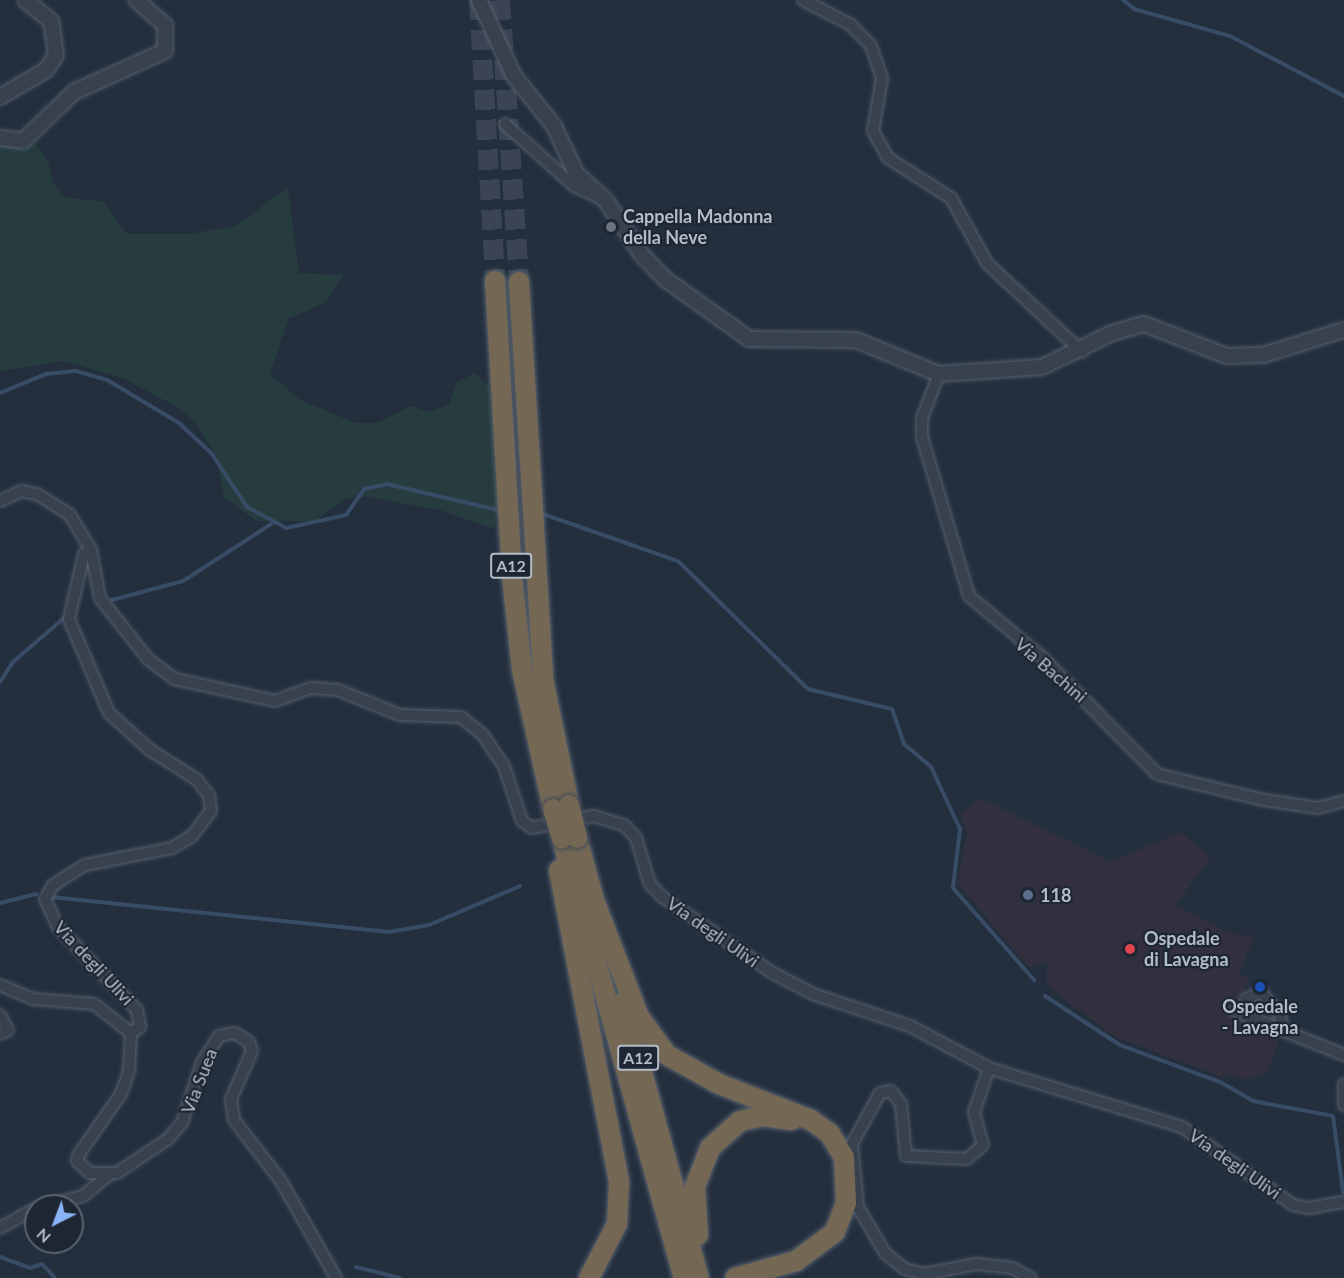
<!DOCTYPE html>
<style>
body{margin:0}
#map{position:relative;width:1344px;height:1278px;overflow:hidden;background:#242f3e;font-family:Lato,sans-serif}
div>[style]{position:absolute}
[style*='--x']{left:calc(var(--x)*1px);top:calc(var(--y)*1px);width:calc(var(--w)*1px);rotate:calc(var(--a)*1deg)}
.medical>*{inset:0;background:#32303f}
.green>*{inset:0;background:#263c3f}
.stream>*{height:4px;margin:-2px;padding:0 2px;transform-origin:2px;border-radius:2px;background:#394c67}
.motorway-tunnel>*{height:20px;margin-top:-10px;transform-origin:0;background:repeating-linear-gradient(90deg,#3a4453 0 20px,transparent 0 30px)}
.roads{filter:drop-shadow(0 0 2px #565f6c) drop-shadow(0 0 2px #565f6c)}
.minor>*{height:10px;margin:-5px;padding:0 5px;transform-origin:5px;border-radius:5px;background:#38414e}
.tertiary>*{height:14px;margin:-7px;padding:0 7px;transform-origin:7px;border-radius:7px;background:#38414e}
.motorway>*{height:20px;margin:-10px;padding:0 10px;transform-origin:10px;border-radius:10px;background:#746855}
.bridges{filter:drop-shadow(0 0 2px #434c59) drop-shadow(0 0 2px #434c59)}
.motorway-bridge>*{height:20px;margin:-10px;padding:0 10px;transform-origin:10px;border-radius:10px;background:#746855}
.dots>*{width:16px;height:16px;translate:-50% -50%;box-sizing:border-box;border:3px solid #1d2633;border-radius:50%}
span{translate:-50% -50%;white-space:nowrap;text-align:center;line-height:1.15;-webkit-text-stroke:4.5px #1d2633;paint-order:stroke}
.shield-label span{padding:2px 4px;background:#1d2633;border:2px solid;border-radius:4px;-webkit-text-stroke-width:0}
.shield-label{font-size:16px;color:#b4bcc9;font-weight:700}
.poi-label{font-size:18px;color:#b4bcc9;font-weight:700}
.left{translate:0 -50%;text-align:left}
.street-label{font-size:18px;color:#b4bcc9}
.north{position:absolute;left:24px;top:1194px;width:60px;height:60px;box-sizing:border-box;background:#1d2633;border:2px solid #59626f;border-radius:50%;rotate:222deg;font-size:16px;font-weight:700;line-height:24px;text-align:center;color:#b4bcc9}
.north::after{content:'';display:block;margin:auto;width:21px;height:27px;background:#8ab4f8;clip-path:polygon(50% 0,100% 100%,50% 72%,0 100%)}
</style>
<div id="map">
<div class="medical">
<i style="clip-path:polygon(982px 799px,1111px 862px,1180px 832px,1211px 857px,1175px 905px,1234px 935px,1256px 935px,1238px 974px,1249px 979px,1233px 1016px,1280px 1037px,1268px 1071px,1248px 1080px,1227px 1074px,1225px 1078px,1115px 1037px,1047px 986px,1047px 961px,1029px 968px,957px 883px,967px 834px,960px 814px)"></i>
</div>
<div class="green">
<i style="clip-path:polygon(36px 144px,49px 163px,52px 182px,65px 197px,104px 202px,127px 234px,188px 234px,236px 226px,288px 187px,299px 273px,344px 275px,324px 303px,288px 319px,270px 374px,300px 400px,356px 423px,376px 423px,411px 406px,431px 412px,449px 404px,456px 383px,474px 373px,489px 385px,494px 404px,499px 500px,494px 529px,440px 510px,367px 497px,347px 498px,315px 521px,257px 521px,224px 498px,217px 457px,194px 421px,177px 407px,123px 378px,64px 361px,0 371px,0 145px)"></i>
</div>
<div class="stream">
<i style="--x:1123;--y:0;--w:14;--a:39"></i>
<i style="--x:1134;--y:9;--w:100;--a:15.7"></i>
<i style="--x:1230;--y:36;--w:129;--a:27.8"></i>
<i style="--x:0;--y:393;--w:50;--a:-22.4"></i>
<i style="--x:46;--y:374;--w:30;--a:-6"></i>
<i style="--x:76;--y:371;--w:32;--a:16"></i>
<i style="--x:107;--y:380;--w:84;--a:30.8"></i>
<i style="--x:179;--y:423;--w:45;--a:43.2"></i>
<i style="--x:212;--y:454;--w:64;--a:56.6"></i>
<i style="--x:247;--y:507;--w:44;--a:28.3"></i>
<i style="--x:286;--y:528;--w:61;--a:-12.2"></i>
<i style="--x:346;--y:515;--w:32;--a:-55"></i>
<i style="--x:364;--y:489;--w:24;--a:-12"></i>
<i style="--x:387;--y:484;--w:118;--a:13.2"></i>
<i style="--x:540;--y:513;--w:146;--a:19.2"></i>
<i style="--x:678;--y:561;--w:182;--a:44.6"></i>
<i style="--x:808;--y:689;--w:86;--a:13.4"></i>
<i style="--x:892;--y:709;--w:37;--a:71"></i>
<i style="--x:904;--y:744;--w:35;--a:40"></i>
<i style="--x:931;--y:767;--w:68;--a:64.9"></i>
<i style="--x:960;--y:829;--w:59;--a:96.8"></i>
<i style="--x:953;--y:888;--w:123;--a:48.6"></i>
<i style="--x:112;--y:600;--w:73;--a:-15"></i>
<i style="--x:183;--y:581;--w:105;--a:-32.9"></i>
<i style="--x:0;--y:682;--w:24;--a:-57"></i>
<i style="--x:13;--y:662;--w:67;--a:-40.8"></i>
<i style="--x:51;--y:897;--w:340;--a:5.9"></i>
<i style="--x:389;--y:932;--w:41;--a:-9.9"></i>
<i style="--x:429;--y:925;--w:99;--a:-23.2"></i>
<i style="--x:0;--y:903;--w:37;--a:-14"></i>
<i style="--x:1045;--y:996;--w:90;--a:33.2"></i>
<i style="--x:1120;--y:1045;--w:109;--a:20.4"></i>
<i style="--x:1222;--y:1083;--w:36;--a:30"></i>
<i style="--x:1253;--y:1101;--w:81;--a:10.6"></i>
<i style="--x:1333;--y:1116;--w:77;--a:82.5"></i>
<i style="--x:0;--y:1257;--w:32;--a:20"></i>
<i style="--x:30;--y:1268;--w:13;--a:-18"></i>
<i style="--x:42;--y:1264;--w:19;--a:47"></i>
<i style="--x:356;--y:1267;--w:45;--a:14"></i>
</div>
<div class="motorway-tunnel">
<i style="--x:479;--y:0;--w:281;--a:86.7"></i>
<i style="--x:500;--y:0;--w:283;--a:86.1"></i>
</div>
<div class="roads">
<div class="minor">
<i style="--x:803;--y:0;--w:54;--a:27.5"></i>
<i style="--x:851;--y:25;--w:29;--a:46"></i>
<i style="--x:871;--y:46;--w:34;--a:71"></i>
<i style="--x:882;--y:78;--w:54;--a:99.6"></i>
<i style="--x:873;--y:131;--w:31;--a:61"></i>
<i style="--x:888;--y:158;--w:75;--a:32.4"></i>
<i style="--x:951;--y:198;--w:74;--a:61"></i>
<i style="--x:987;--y:263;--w:130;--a:43.1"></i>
<i style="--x:505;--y:124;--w:93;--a:41.9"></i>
<i style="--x:574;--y:186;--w:29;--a:25"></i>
<i style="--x:939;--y:374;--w:47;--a:111.1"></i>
<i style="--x:922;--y:418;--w:19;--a:90"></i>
<i style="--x:922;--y:437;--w:166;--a:73.5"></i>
<i style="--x:969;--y:596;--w:97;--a:40"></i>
<i style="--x:1043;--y:658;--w:163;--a:45.5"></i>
<i style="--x:1157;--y:774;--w:110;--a:13.7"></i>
<i style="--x:1264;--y:800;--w:55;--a:8.4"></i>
<i style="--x:1318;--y:808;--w:27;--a:-15"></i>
<i style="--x:0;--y:501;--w:23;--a:-25"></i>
<i style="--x:21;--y:491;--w:16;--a:11"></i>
<i style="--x:37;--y:494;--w:39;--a:32"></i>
<i style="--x:70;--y:515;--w:41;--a:59"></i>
<i style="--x:0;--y:985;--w:36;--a:23"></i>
<i style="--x:33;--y:999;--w:61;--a:4.7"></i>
<i style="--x:94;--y:1004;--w:47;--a:38.1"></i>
<i style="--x:131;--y:1033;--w:38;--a:93"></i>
<i style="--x:129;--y:1071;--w:24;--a:109"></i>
<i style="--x:121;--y:1094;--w:73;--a:125"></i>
<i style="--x:79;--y:1154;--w:7;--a:106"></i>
<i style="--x:77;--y:1161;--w:18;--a:43"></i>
<i style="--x:90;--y:1173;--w:27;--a:0"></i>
<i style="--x:117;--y:1173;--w:61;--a:-33.7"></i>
<i style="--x:168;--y:1139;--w:21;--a:-49"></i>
<i style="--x:182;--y:1123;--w:64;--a:-71.8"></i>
<i style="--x:202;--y:1062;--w:31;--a:-57"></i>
<i style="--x:219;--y:1036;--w:16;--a:-11"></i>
<i style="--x:235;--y:1033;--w:17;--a:33"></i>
<i style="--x:249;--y:1042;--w:9;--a:72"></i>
<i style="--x:252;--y:1051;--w:52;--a:113.6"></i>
<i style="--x:231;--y:1099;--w:21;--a:82"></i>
<i style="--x:234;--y:1120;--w:77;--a:52.4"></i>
<i style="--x:281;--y:1181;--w:112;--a:60.4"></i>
<i style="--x:1235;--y:1011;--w:118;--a:22"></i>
<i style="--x:0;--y:1015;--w:17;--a:62"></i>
<i style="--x:8;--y:1030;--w:9;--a:153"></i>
<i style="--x:1248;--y:1016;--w:17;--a:-97"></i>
<i style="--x:1246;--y:999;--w:17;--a:-25"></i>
<i style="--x:1261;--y:992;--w:28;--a:49"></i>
<i style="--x:1279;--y:1013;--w:19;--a:74"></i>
<i style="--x:131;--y:1033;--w:11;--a:-34"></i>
<i style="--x:140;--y:1027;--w:17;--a:-100"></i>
<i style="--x:137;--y:1010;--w:115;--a:-133.6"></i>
<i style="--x:58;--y:927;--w:31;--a:-115"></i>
<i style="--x:45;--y:899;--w:16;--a:-60"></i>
<i style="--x:53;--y:885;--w:38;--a:-32"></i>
<i style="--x:85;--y:865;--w:89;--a:-11.1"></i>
<i style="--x:172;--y:848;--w:23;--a:-31"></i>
<i style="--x:192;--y:836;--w:31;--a:-53"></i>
<i style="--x:211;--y:811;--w:16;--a:-97"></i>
<i style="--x:209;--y:795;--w:21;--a:-129"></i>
<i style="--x:196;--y:779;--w:54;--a:-147.8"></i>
<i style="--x:150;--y:750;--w:55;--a:-137.9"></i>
<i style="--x:109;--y:713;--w:102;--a:-113.1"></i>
<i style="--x:69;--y:619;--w:67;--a:-77"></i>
<i style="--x:84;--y:554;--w:8;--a:-30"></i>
<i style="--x:91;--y:550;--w:49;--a:79.4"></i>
<i style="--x:100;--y:598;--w:78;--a:51.8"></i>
<i style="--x:148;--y:659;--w:34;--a:37"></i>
<i style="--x:175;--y:679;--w:102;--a:12.4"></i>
<i style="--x:275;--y:701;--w:37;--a:-20"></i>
<i style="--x:310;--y:688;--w:28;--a:4"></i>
<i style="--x:338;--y:690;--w:67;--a:22"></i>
<i style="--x:400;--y:715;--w:61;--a:1.9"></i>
<i style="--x:461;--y:717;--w:28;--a:39"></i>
<i style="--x:483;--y:735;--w:37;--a:56"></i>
<i style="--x:504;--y:766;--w:58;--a:71.9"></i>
<i style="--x:522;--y:821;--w:12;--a:35"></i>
<i style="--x:532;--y:828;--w:63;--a:-11"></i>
<i style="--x:594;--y:816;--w:31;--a:17"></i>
<i style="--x:624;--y:825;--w:18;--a:47"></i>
<i style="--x:636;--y:838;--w:48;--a:73.1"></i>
<i style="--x:650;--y:884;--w:16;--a:47"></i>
<i style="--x:661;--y:896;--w:134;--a:34.6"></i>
<i style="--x:771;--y:972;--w:47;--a:27.6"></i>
<i style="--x:813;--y:994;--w:102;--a:18.3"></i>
<i style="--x:910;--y:1026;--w:89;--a:28"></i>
<i style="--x:989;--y:1068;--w:202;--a:17"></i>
<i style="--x:1182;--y:1127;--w:136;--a:35.1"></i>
<i style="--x:1293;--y:1205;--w:16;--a:11"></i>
<i style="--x:1309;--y:1208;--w:36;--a:-10"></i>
<i style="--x:989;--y:1068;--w:46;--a:108.8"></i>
<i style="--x:974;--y:1112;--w:34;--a:75"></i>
<i style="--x:983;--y:1145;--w:21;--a:139"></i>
<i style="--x:967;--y:1159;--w:61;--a:-177.2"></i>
<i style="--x:906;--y:1156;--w:52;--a:-95.5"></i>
<i style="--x:901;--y:1104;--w:16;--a:-128"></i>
<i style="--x:891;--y:1091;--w:11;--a:170"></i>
<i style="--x:880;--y:1093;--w:58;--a:118.8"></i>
<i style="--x:852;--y:1144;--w:63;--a:84.6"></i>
<i style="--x:858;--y:1207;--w:53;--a:59.6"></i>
<i style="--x:885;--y:1253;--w:26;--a:39"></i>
<i style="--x:905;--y:1269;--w:21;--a:14"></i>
<i style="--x:925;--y:1274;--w:52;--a:-11.1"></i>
<i style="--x:976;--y:1264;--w:36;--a:6"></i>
<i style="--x:1012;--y:1268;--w:21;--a:28"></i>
<i style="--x:1344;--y:1084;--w:21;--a:90"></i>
<i style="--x:43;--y:1206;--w:41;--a:-14"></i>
<i style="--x:83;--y:1196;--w:33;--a:-39"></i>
<i style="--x:0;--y:1228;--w:41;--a:-29.1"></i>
</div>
<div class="tertiary">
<i style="--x:479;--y:0;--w:84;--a:65.3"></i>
<i style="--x:514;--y:76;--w:64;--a:51.3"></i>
<i style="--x:554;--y:126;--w:52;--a:64.9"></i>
<i style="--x:576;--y:173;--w:41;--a:43"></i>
<i style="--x:606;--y:201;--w:65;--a:56.3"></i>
<i style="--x:642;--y:255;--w:33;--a:46"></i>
<i style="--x:665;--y:279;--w:103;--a:35.5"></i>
<i style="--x:749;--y:339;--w:107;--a:0.5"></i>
<i style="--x:856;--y:340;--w:90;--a:22.3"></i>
<i style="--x:939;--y:374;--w:103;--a:-3.9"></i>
<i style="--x:1042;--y:367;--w:78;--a:-25.9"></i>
<i style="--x:1112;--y:333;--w:33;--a:-16"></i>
<i style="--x:1144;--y:324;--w:89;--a:21.1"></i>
<i style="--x:1227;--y:356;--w:36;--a:-2"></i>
<i style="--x:1263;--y:355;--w:85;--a:-17.2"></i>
<i style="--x:0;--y:97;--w:53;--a:-30.4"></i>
<i style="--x:46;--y:70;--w:18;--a:-56"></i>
<i style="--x:56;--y:55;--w:34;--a:-98"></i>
<i style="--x:51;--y:21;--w:33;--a:-141"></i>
<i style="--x:0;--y:138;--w:23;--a:7"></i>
<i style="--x:23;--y:141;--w:71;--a:-43.9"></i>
<i style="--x:74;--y:92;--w:100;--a:-24.3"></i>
<i style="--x:165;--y:51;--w:26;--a:-90"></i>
<i style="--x:165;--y:25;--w:38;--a:-139"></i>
</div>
<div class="motorway">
<i style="--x:495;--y:281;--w:295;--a:86.7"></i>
<i style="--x:512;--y:576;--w:95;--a:83.9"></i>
<i style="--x:522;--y:670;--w:142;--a:77.4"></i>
<i style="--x:519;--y:282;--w:398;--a:86.5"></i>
<i style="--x:543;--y:679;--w:129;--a:78.3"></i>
<i style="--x:577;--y:838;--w:76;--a:74.7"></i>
<i style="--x:562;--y:839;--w:456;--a:74.5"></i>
<i style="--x:559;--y:870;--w:319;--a:79.1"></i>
<i style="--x:619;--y:1183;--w:41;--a:92.8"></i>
<i style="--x:617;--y:1224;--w:61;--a:117.4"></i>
<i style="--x:594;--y:900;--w:125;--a:69"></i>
<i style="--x:639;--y:1017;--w:47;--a:53.6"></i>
<i style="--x:667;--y:1055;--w:60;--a:29.1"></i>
<i style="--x:719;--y:1084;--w:99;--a:21.4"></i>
<i style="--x:811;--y:1120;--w:24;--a:36"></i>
<i style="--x:830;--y:1134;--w:27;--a:59"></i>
<i style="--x:844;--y:1157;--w:46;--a:87.5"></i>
<i style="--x:846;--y:1203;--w:31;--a:111"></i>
<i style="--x:835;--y:1232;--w:49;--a:143.4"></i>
<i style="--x:796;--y:1261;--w:63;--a:164.4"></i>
<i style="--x:623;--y:1003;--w:285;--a:74.6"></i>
<i style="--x:698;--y:1235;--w:48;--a:-93.6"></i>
<i style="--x:695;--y:1187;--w:42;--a:-69"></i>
<i style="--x:710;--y:1148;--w:40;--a:-42"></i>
<i style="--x:740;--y:1121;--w:24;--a:-12"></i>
<i style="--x:763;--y:1116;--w:29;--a:8"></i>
</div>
</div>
<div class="bridges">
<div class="motorway-bridge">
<i style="--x:569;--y:805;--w:34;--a:76"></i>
<i style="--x:553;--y:809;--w:31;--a:73"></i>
</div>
</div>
<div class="dots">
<i style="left:611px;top:227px;background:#6b7280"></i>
<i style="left:1028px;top:895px;background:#5c6f8a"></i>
<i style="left:1130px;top:949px;background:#e0444e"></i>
<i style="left:1260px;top:987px;background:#1a4fb4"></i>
</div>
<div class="shield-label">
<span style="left:511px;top:566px">A12</span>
<span style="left:638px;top:1058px">A12</span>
</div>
<div class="poi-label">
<span class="left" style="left:623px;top:227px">Cappella Madonna<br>della Neve</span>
<span class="left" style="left:1040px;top:895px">118</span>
<span class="left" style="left:1144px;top:949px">Ospedale<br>di Lavagna</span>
<span style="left:1260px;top:1017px">Ospedale<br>- Lavagna</span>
</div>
<div class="street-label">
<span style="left:1051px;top:670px;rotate:41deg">Via Bachini</span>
<span style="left:713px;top:932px;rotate:35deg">Via degli Ulivi</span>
<span style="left:94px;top:963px;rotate:47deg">Via degli Ulivi</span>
<span style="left:199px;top:1081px;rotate:-69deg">Via Suea</span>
<span style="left:1235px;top:1164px;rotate:35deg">Via degli Ulivi</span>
</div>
<div class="north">N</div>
</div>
